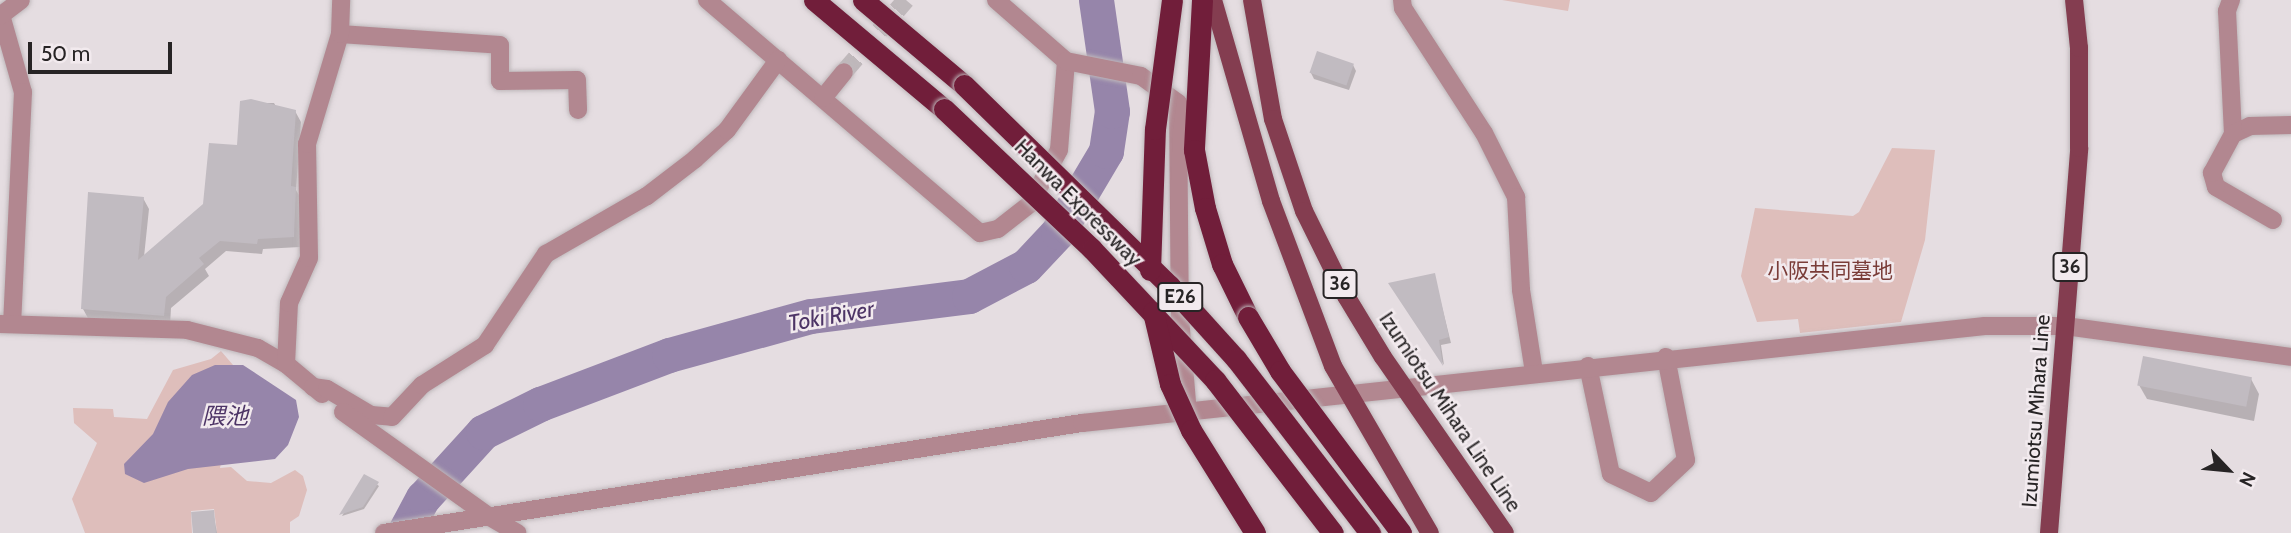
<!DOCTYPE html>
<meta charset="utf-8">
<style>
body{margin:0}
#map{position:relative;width:2291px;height:533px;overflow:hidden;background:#e5dde1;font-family:Cabin,"Noto Sans JP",sans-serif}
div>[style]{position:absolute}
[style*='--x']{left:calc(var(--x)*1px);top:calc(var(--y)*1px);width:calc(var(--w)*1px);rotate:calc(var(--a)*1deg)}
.green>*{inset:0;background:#debebb}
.water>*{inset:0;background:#9685aa}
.shadow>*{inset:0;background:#0003}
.river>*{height:35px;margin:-17.5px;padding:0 17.5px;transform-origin:17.5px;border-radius:17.5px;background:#9685aa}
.building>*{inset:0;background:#c1bbc1;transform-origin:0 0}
.minor-tunnel>*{height:18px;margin-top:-9px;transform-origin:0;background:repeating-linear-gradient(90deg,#bfb8bb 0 18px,transparent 0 27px)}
.roads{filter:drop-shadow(0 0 2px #bfb8bb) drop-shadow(0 0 2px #bfb8bb)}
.minor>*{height:18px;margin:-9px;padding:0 9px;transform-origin:9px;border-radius:9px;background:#b28790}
.tertiary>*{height:18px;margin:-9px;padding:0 9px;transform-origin:9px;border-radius:9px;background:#b28790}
.primary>*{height:18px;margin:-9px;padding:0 9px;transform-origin:9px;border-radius:9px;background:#843d50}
.motorway>*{height:21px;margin:-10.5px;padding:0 10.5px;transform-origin:10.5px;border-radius:10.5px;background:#711e3a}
.bridges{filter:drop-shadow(0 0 2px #bfb8bb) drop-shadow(0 0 2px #bfb8bb)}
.motorway-bridge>*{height:21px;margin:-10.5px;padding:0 10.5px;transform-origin:10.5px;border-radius:10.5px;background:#711e3a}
span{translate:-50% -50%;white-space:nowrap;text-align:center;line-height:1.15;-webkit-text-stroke:5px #f2eaee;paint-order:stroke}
.shield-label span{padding:2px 5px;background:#f2eaee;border:2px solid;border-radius:5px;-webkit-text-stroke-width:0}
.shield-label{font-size:19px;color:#272425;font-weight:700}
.street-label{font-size:21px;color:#272425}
.park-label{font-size:21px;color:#7a3c38}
.water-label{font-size:23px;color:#4d3466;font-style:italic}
.north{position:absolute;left:2193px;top:435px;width:70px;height:70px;-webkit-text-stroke:5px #f2eaee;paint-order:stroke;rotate:116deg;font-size:19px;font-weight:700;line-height:28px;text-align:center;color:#272425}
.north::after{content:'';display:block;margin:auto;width:24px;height:32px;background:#272425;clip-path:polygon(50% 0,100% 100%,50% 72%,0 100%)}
.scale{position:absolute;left:28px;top:42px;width:144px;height:32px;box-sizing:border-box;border:4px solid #272425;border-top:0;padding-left:9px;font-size:21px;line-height:24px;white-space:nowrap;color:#272425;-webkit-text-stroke:5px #f2eaee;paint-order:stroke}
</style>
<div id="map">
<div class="green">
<i style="clip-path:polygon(1502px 0,1570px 0,1568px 11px)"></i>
<i style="clip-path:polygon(1892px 148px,1935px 150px,1925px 240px,1901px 322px,1800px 333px,1798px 319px,1757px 322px,1741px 276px,1755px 208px,1853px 216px,1859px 212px)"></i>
<i style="clip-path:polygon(221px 351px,233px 365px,243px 365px,220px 468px,231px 467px,247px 481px,271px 483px,295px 470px,303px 476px,307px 490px,299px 516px,290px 522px,290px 533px,217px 533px,214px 509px,191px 511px,192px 533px,85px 533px,72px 499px,97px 443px,74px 423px,73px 408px,113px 409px,114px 417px,147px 419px,173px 370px,211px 359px)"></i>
</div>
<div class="water">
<i style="clip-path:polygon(215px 365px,243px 365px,296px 400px,299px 417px,288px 445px,275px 459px,188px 469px,144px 483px,125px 474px,124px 464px,153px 434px,168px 402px,192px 375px)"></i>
</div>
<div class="shadow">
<i style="clip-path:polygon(1353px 65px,1356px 71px,1349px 90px,1314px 79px,1311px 73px)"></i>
<i style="clip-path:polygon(242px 103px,274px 103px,278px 110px,295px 111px,301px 122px,296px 190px,301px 199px,300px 247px,263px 249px,262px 254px,226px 251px,205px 269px,209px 276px,171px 308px,170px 326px,89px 320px,83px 309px,143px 198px,149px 209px,144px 257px,205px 205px,238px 147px)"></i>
<i style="clip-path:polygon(1434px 275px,1451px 343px,1441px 345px,1444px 365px,1391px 284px)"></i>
<i style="clip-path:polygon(2251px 379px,2259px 394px,2254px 421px,2147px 399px,2139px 385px)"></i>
<i style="clip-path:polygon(365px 476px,379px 486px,364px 509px,342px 516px)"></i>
<i style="clip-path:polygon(213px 512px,217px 533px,195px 533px)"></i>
</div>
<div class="river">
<i style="--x:404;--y:533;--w:40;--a:-62"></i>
<i style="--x:423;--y:498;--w:89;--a:-47.7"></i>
<i style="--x:483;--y:432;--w:64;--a:-26.2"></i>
<i style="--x:540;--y:404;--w:138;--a:-20.8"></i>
<i style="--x:669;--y:355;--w:147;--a:-15.4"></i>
<i style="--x:811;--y:316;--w:159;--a:-7.2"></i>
<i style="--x:969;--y:296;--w:64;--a:-27.8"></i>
<i style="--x:1026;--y:266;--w:47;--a:-46.7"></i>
<i style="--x:1058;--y:232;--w:94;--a:-59.3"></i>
<i style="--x:1106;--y:151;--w:40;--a:-81.5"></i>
<i style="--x:1112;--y:111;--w:112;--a:-98.2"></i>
</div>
<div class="building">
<i style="left:1317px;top:51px;width:39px;height:23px;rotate:19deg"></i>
<i style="clip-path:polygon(251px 99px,296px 110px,291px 186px,296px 187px,294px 237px,258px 239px,257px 244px,220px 241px,199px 258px,204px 264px,166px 297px,164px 316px,81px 309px,88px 192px,144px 197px,138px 260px,203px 204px,209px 143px,237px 145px,240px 101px)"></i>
<i style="clip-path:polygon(1435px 273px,1449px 337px,1439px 340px,1443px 366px,1388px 283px)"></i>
<i style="left:2143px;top:356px;width:111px;height:30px;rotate:11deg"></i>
<i style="clip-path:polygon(364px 474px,379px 482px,363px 507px,339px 515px)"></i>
<i style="left:214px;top:510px;width:23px;height:23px;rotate:85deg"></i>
</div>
<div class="minor-tunnel">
<i style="--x:844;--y:72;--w:95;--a:-49.3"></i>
</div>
<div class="roads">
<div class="minor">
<i style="--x:707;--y:0;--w:359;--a:40.5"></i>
<i style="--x:980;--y:233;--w:18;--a:-13"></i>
<i style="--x:998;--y:229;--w:41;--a:-38"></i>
<i style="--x:1030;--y:204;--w:61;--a:-61.8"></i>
<i style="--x:1059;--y:150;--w:89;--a:-85.5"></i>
<i style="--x:996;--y:0;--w:93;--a:41.1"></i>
<i style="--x:1066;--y:61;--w:76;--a:11.3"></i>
<i style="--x:1141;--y:76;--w:46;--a:36.1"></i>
<i style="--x:1178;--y:103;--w:214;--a:89.5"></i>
<i style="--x:1180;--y:317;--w:97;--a:85.3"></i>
<i style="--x:1402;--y:0;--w:8;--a:83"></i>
<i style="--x:1403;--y:8;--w:149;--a:57.1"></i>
<i style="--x:1484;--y:133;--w:72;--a:63.4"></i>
<i style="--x:1516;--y:197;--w:93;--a:86.9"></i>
<i style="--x:1521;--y:290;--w:83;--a:81"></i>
<i style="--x:2231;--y:0;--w:12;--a:110"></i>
<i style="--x:2227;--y:11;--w:123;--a:87.2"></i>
<i style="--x:1;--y:15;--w:80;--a:74.1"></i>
<i style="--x:23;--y:92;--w:231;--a:92.7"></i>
<i style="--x:0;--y:16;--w:26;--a:-37"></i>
<i style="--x:340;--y:34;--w:160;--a:3.9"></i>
<i style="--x:500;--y:45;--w:36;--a:90"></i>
<i style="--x:500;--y:81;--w:77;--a:-0.7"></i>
<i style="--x:577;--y:80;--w:30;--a:88"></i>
<i style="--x:823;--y:98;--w:33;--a:-51"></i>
<i style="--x:2273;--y:220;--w:66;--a:-149.9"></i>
<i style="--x:2216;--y:187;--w:15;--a:-106"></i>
<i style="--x:2212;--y:173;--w:44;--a:-61.7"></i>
<i style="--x:2233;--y:134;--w:19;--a:-25"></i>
<i style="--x:2250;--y:126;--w:41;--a:-1.4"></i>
<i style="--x:0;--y:324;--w:187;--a:1.8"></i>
<i style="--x:187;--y:330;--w:73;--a:14.2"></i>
<i style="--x:258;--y:348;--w:32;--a:30"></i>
<i style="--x:286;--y:364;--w:47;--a:39.8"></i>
<i style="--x:286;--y:364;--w:61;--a:-87.2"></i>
<i style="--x:289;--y:303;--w:49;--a:-66"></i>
<i style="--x:309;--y:258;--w:114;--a:-91"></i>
<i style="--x:307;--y:144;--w:115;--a:-73.3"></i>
<i style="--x:340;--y:34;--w:34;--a:-88"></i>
<i style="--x:1588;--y:366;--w:110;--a:78"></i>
<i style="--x:1611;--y:474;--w:44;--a:25.4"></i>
<i style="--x:1651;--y:493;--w:48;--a:-43.3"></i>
<i style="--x:1686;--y:460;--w:105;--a:-101"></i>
<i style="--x:313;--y:387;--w:14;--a:8"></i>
<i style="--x:327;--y:389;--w:51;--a:30.6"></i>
<i style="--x:371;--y:415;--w:21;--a:5"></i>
<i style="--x:392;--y:417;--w:44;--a:-46.8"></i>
<i style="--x:422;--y:385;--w:75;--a:-32.4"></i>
<i style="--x:485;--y:345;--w:110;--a:-56.2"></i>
<i style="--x:546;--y:254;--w:116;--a:-29.9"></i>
<i style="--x:647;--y:196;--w:61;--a:-37.6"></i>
<i style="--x:695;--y:159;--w:43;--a:-42.2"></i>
<i style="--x:727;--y:130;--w:87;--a:-53.9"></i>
<i style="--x:343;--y:412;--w:178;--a:35.6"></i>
</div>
<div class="tertiary">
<i style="--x:488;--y:516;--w:34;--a:30"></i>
<i style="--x:384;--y:533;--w:707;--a:-8.96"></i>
<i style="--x:1082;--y:423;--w:908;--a:-6.13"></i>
<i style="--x:1985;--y:326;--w:80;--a:0"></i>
<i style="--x:2065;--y:326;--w:228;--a:7.8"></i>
</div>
<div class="primary">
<i style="--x:1213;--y:0;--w:209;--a:73.9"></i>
<i style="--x:1271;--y:201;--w:176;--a:69.4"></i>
<i style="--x:1333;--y:366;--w:193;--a:59.9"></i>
<i style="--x:1252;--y:0;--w:121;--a:80"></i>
<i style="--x:1273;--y:119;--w:97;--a:71.4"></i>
<i style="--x:1304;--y:211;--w:95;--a:63.7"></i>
<i style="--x:1346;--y:296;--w:71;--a:58.8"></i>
<i style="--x:1383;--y:357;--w:214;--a:55.3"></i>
<i style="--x:2049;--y:533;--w:386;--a:-85.5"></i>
<i style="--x:2079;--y:148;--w:100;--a:-90"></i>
<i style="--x:2079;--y:48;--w:48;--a:-95.9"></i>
</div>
<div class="motorway">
<i style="--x:814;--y:0;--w:170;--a:40"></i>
<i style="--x:863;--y:0;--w:132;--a:40.1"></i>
<i style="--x:1202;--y:0;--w:150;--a:93.1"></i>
<i style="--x:1194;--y:150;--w:59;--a:79.3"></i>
<i style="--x:1205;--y:208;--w:59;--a:73.1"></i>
<i style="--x:1222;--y:264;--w:59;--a:63.9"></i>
</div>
</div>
<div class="bridges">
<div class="motorway-bridge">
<i style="--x:964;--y:85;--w:288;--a:44.3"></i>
<i style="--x:1170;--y:286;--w:98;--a:47.9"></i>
<i style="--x:1236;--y:359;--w:220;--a:52.4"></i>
<i style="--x:944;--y:109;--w:204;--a:43.4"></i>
<i style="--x:1092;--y:249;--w:180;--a:46.8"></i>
<i style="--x:1215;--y:380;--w:193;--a:52.4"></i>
<i style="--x:1150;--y:270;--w:141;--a:-88"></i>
<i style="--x:1155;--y:129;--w:130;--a:-82.5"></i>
<i style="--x:1153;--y:312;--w:74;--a:76.7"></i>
<i style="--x:1170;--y:384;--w:51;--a:65.5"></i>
<i style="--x:1191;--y:430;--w:121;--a:58.1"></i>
<i style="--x:1248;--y:317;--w:63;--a:59.3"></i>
<i style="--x:1280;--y:371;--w:202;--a:53.2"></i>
</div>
</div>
<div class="shield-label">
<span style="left:2070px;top:267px">36</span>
<span style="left:1340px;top:284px">36</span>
<span style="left:1180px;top:297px">E26</span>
</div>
<div class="street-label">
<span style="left:1078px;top:203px;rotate:45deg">Hanwa Expressway</span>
<span style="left:2036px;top:411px;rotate:-86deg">Izumiotsu Mihara Line</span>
<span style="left:1450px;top:412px;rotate:56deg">Izumiotsu Mihara Line Line</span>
</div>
<div class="park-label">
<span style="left:1830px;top:271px">小阪共同墓地</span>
</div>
<div class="water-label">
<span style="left:831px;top:316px;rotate:-10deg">Toki River</span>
<span style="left:225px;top:416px">隈池</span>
</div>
<div class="north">N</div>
<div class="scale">50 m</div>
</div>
